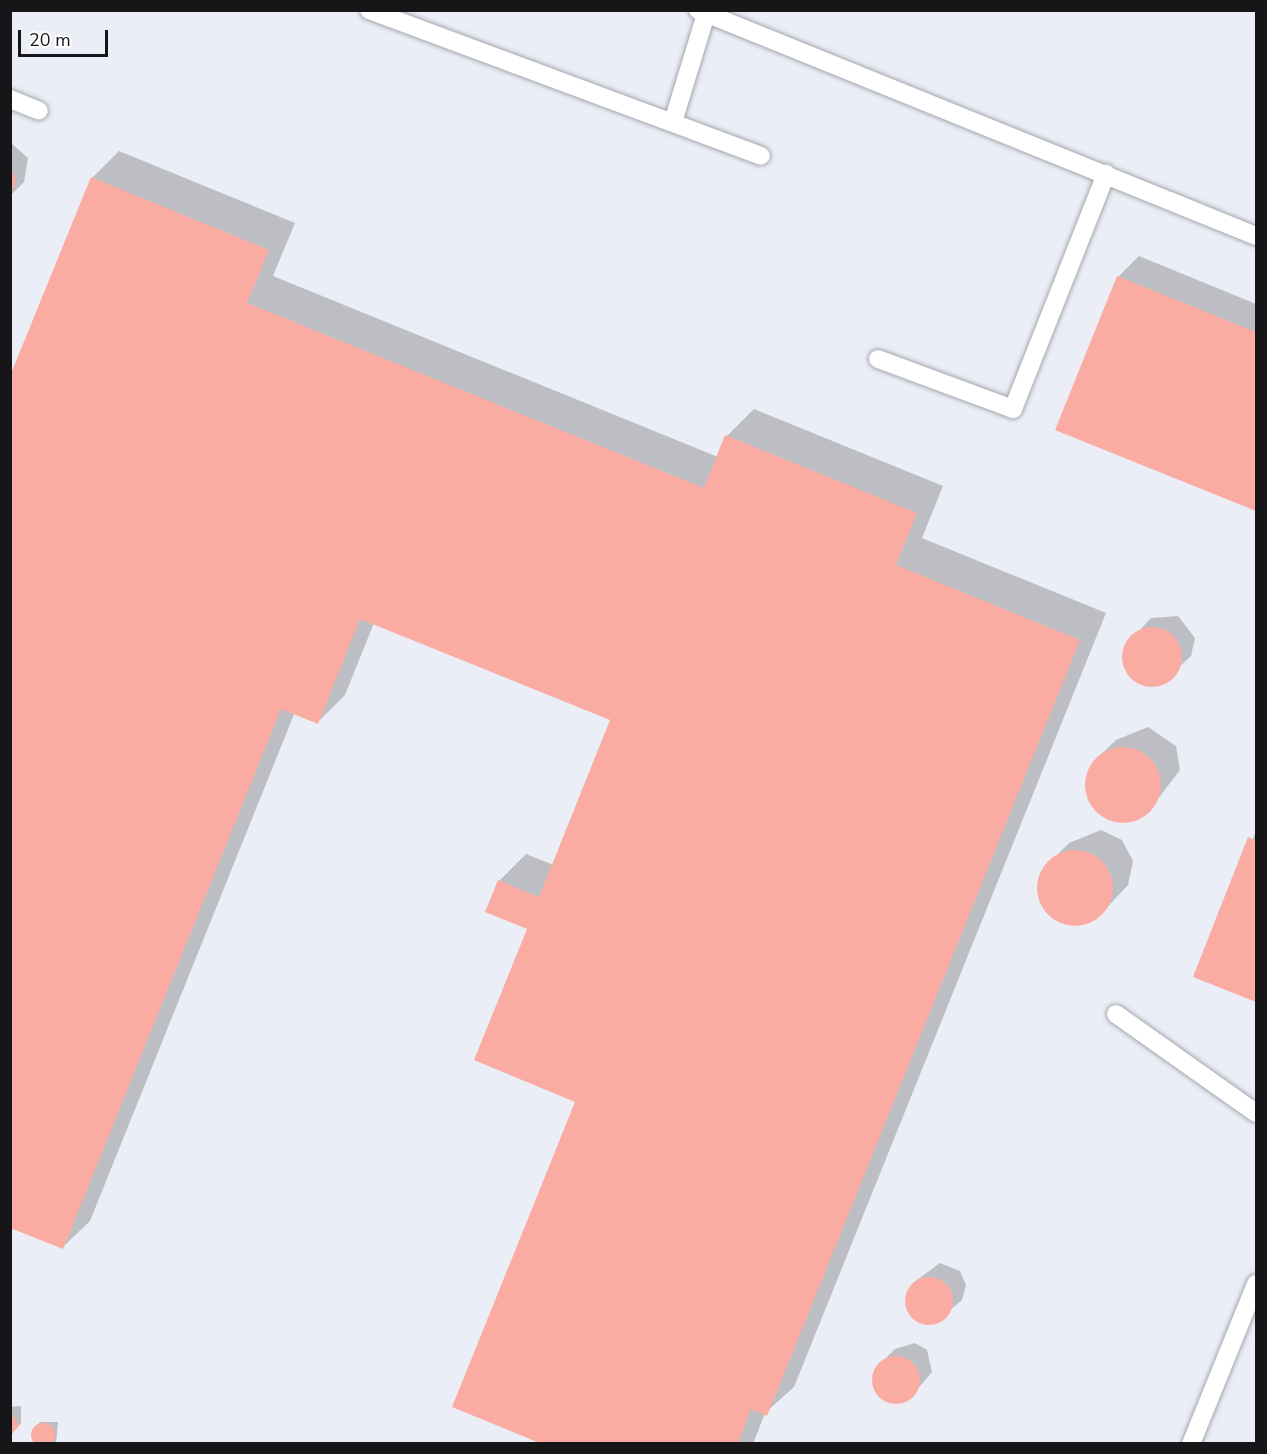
<!DOCTYPE html>
<style>
body{margin:0}
#map{position:relative;width:1267px;height:1454px;overflow:hidden;background:#ebeef6;font-family:"Nunito Sans",sans-serif}
div>[style]{position:absolute}
[style*='--x']{left:calc(var(--x)*1px);top:calc(var(--y)*1px);width:calc(var(--w)*1px);rotate:calc(var(--a)*1deg)}
.shadow>*{inset:0;background:#0003}
.building>*{inset:0;background:#faaca3}
.round{border-radius:50%}
.roads{filter:drop-shadow(0 0 2px #a5a7af) drop-shadow(0 0 2px #a5a7af)}
.lane>*{height:18px;margin:-9px;padding:0 9px;transform-origin:9px;border-radius:9px;background:#fff}
span{translate:-50% -50%;white-space:nowrap;text-align:center;line-height:1.15;-webkit-text-stroke:4.5px #fff;paint-order:stroke}
.frame{position:absolute;inset:0;border:12px solid #161619;pointer-events:none}
.scale{position:absolute;left:18px;top:30px;width:90px;height:27px;box-sizing:border-box;border:3px solid #161619;border-top:0;padding-left:8px;font-size:18px;line-height:21px;white-space:nowrap;color:#161619;-webkit-text-stroke:4px #fff;paint-order:stroke}
</style>
<div id="map">
<div class="shadow">
<i style="clip-path:polygon(10px 142px,28px 158px,24px 182px,10px 196px)"></i>
<i style="clip-path:polygon(119px 151px,295px 223px,273px 276px,718px 457px,727px 436px,754px 409px,943px 486px,922px 538px,1106px 613px,794px 1387px,765px 1413px,753px 1444px,546px 1444px,577px 1101px,529px 928px,499px 881px,526px 854px,554px 865px,612px 720px,374px 623px,345px 695px,318px 722px,295px 712px,90px 1221px,63px 1247px,92px 178px)"></i>
<i style="clip-path:polygon(1139px 256px,1256px 304px,1256px 509px,1057px 429px,1118px 277px)"></i>
<i style="clip-path:polygon(1178px 616px,1195px 638px,1191px 656px,1162px 683px,1142px 684px,1128px 672px,1125px 646px,1151px 618px)"></i>
<i style="clip-path:polygon(1148px 727px,1176px 746px,1180px 770px,1147px 813px,1124px 822px,1100px 814px,1088px 794px,1095px 760px,1116px 740px)"></i>
<i style="clip-path:polygon(1101px 830px,1122px 840px,1133px 861px,1128px 885px,1099px 916px,1076px 925px,1053px 917px,1040px 897px,1048px 864px,1069px 843px)"></i>
<i style="clip-path:polygon(1256px 831px,1256px 1001px,1195px 976px)"></i>
<i style="clip-path:polygon(940px 1263px,960px 1271px,966px 1285px,962px 1300px,935px 1323px,912px 1317px,906px 1304px,913px 1283px)"></i>
<i style="clip-path:polygon(915px 1343px,927px 1350px,932px 1372px,909px 1399px,894px 1403px,880px 1396px,874px 1383px,881px 1363px,895px 1349px)"></i>
<i style="clip-path:polygon(21px 1406px,21px 1424px,10px 1431px,10px 1407px)"></i>
<i style="clip-path:polygon(40px 1422px,58px 1422px,56px 1444px,34px 1444px,34px 1429px)"></i>
</div>
<div class="building">
<i style="clip-path:polygon(10px 163px,16px 181px,10px 198px)"></i>
<i style="clip-path:polygon(91px 177px,269px 250px,247px 303px,704px 488px,725px 435px,917px 513px,896px 565px,1080px 640px,767px 1416px,751px 1409px,738px 1444px,542px 1444px,452px 1407px,575px 1102px,474px 1060px,527px 929px,485px 912px,498px 880px,539px 897px,610px 720px,360px 619px,318px 724px,281px 709px,63px 1249px,10px 1228px,10px 376px)"></i>
<i style="clip-path:polygon(1117px 276px,1256px 332px,1256px 511px,1055px 430px)"></i>
<i class="round" style="left:1122px;top:627px;width:60px;height:60px"></i>
<i class="round" style="left:1085px;top:747px;width:76px;height:76px"></i>
<i style="clip-path:polygon(1248px 837px,1256px 841px,1256px 1002px,1193px 977px)"></i>
<i class="round" style="left:1037px;top:850px;width:76px;height:76px"></i>
<i class="round" style="left:905px;top:1277px;width:48px;height:48px"></i>
<i class="round" style="left:872px;top:1356px;width:48px;height:48px"></i>
<i style="clip-path:polygon(10px 1410px,19px 1426px,10px 1436px)"></i>
<i class="round" style="left:31px;top:1423px;width:24px;height:24px"></i>
</div>
<div class="roads">
<div class="lane">
<i style="--x:369;--y:10;--w:418;--a:20.4"></i>
<i style="--x:698;--y:10;--w:602;--a:22.05"></i>
<i style="--x:10;--y:99;--w:31;--a:22"></i>
<i style="--x:673;--y:122;--w:113;--a:-73"></i>
<i style="--x:878;--y:359;--w:144;--a:20.3"></i>
<i style="--x:1013;--y:409;--w:253;--a:-68.4"></i>
<i style="--x:1116;--y:1014;--w:171;--a:35.3"></i>
<i style="--x:1191;--y:1444;--w:173;--a:-67.9"></i>
</div>
</div>
<div class="frame"></div>
<div class="scale">20 m</div>
</div>
